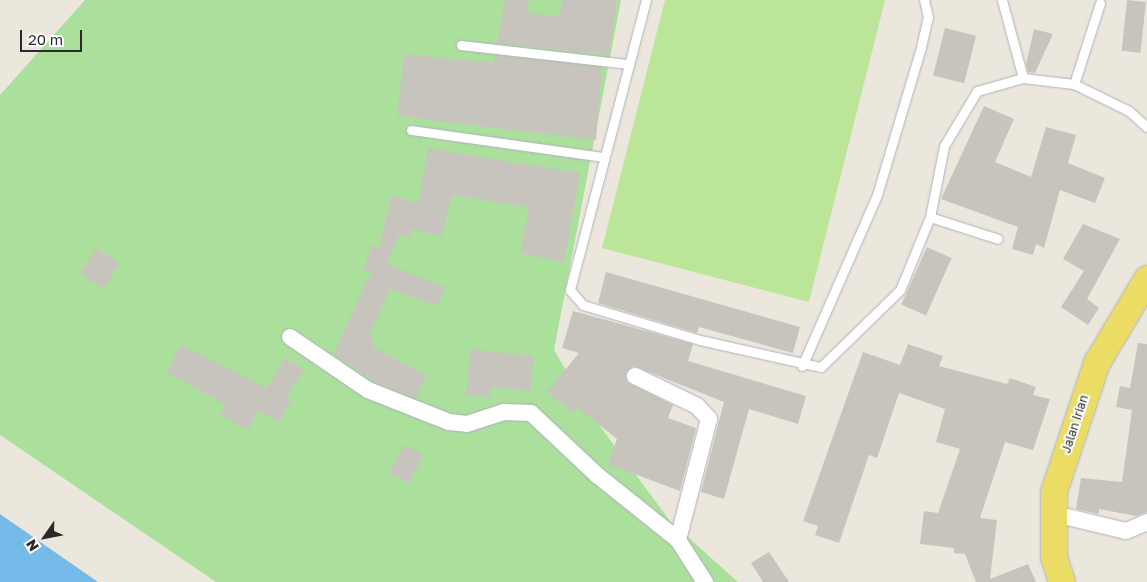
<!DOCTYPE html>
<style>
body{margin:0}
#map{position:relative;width:1147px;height:582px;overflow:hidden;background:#ece7dd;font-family:"Golos Text",sans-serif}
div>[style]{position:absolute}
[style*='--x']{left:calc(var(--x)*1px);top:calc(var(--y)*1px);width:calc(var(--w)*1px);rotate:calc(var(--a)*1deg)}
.green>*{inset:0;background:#aae09c}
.pitch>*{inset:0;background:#bbe699}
.water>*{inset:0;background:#75bbe9}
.building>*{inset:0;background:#c7c4bd;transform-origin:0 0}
.roads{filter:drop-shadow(0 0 1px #b1b1bd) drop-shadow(0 0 1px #b1b1bd)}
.service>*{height:9px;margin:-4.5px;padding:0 4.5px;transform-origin:4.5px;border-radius:4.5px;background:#fff}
.minor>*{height:16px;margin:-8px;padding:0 8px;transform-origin:8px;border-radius:8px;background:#fff}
.primary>*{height:26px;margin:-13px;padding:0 13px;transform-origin:13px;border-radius:13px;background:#eadc64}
span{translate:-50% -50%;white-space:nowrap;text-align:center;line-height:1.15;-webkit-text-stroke:4px #fff;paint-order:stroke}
.street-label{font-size:12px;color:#2a2a2a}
.north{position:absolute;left:20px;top:512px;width:50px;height:50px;-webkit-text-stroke:4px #fff;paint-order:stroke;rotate:237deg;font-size:14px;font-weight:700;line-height:20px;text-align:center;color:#2a2a2a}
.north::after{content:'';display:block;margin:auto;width:18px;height:22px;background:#2a2a2a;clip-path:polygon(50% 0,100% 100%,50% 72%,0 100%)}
.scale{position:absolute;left:20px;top:30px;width:62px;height:22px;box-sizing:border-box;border:2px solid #2a2a2a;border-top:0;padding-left:6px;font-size:15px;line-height:18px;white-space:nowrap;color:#2a2a2a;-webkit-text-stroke:4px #fff;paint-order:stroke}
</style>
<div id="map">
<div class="green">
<i style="clip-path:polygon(85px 0,621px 0,554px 350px,594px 418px,670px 521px,738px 582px,216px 582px,0 435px,0 95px)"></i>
</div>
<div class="pitch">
<i style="clip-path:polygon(665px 0,885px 0,809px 302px,602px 248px)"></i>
</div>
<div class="water">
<i style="clip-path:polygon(0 514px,98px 582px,0 582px)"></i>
</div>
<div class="building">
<i style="clip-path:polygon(505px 0,529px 0,527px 12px,559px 17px,562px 0,617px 0,609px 55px,497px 43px)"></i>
<i style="left:1127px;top:0;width:19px;height:51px;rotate:6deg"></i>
<i style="left:945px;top:28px;width:32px;height:49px;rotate:14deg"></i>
<i style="clip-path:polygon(1034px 29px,1053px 34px,1035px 73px,1028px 72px,1026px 64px)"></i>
<i style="clip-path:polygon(404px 54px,494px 63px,495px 55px,602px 67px,596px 140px,397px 116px)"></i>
<i style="clip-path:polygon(984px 106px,1014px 119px,995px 162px,1031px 177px,1046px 127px,1076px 135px,1068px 163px,1105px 178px,1095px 203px,1060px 190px,1044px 248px,1036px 244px,1033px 255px,1012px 249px,1018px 227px,941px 199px)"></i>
<i style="clip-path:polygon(428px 148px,580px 173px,564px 262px,520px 253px,529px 207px,452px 195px,442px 236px,412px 229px,409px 238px,399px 235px,387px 264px,445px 287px,438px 306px,390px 289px,369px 336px,375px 339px,372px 346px,427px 376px,415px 398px,375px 382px,333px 354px,371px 272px,363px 269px,372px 245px,379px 248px,391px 196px,418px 203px)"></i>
<i style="clip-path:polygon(1083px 224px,1120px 239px,1087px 299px,1099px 308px,1088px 325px,1061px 307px,1084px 271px,1063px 259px)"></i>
<i style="left:927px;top:247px;width:27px;height:63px;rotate:24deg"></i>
<i style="left:97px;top:248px;width:28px;height:30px;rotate:35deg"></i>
<i style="clip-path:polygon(606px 272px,800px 327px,793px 353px,699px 327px,697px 333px,598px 303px)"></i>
<i style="clip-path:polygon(573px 311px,693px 344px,688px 361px,806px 396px,798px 424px,749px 409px,724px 499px,701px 492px,724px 402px,634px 366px,626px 372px,627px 382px,673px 405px,668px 418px,696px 428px,680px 491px,608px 464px,617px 439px,577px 407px,573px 413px,547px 392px,579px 353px,562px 348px)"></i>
<i style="clip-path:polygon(1138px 343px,1147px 344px,1147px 512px,1136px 516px,1099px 509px,1099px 514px,1076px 509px,1081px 478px,1122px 482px,1132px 410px,1116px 407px,1120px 386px,1130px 388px)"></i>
<i style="clip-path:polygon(908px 344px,943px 356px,939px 366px,1007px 384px,1010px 378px,1036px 387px,1033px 395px,1050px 399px,1033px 450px,1005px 442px,980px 518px,997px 520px,990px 579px,1028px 564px,1036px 582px,976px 582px,965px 554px,954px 553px,954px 548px,920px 544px,924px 511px,938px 513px,960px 449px,936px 442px,945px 409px,899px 393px,877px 458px,869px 455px,839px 543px,815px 535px,818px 526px,803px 521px,863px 352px,900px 365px)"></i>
<i style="clip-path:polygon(181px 345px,267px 388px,285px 358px,304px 369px,286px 398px,291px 401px,279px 423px,258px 411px,248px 430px,221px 415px,226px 405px,166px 372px)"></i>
<i style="clip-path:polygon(470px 349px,534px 356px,530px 391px,491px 387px,490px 397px,466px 395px)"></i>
<i style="left:404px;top:445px;width:22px;height:32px;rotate:27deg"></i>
<i style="clip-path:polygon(769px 552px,789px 582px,763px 582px,751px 563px)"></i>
</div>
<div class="roads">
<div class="service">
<i style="--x:646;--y:0;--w:300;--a:104.7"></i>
<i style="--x:570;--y:290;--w:20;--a:49"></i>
<i style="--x:583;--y:305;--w:122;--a:16.7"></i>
<i style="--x:700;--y:340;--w:124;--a:12.6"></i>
<i style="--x:821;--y:367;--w:110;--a:-44.3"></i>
<i style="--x:900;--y:290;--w:79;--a:-67.7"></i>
<i style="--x:930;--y:217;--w:72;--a:-78.8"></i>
<i style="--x:944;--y:146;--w:64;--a:-59"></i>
<i style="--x:977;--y:91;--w:48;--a:-15.8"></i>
<i style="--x:1023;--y:78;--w:51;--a:6.7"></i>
<i style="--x:1074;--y:84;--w:61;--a:26.1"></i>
<i style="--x:1129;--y:111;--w:24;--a:42"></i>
<i style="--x:1002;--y:0;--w:81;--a:74.9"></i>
<i style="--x:461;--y:45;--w:169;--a:6.5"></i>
<i style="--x:1074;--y:84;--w:85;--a:-72.2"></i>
<i style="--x:411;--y:130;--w:194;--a:8"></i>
<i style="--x:930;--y:217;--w:71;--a:17.9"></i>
<i style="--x:802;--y:366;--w:187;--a:-66.3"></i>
<i style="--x:877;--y:195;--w:154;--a:-73.4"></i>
<i style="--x:921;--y:47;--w:31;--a:-77"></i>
<i style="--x:928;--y:17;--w:17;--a:-103"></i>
</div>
<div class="minor">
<i style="--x:290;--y:337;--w:94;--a:34.2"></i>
<i style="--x:368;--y:390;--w:87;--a:21.6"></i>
<i style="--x:449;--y:422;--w:18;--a:6"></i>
<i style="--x:467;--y:424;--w:39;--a:-18"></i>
<i style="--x:504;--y:412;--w:27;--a:2"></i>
<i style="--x:531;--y:413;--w:91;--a:43.2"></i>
<i style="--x:597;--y:475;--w:104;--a:38.7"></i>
<i style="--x:678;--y:540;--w:50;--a:57.3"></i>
<i style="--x:635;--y:376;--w:69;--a:25.8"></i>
<i style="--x:697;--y:406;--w:18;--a:47"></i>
<i style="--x:709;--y:419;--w:125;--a:104.4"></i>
<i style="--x:1051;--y:513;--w:77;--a:13.5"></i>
<i style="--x:1126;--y:531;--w:23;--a:-23"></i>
</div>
<div class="primary">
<i style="--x:1062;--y:582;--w:26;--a:-108"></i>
<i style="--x:1054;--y:557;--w:65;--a:-90"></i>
<i style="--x:1054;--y:492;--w:136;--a:-71.6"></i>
<i style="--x:1097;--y:363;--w:98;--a:-59.2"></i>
</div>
</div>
<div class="street-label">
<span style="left:1075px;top:424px;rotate:-72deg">Jalan Irian</span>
</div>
<div class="north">N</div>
<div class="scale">20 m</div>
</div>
